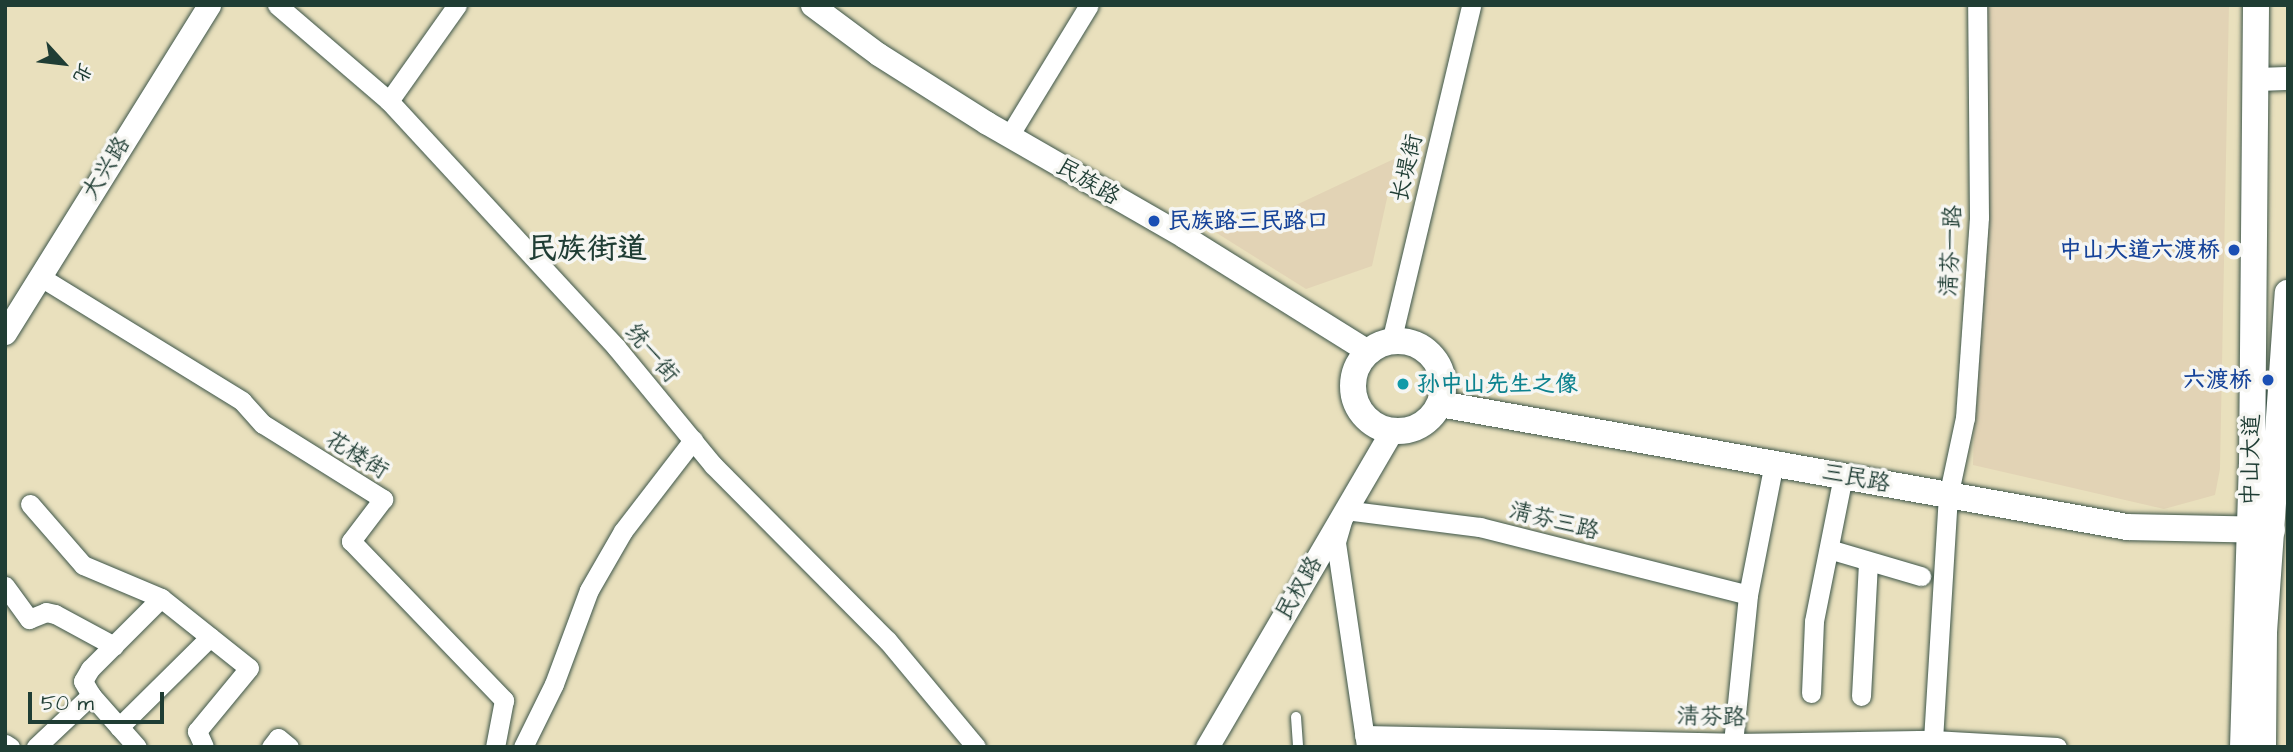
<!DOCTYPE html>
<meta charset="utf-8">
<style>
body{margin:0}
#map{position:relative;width:2293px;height:752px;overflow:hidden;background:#e9e0bd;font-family:"Architects Daughter","LXGW WenKai TC",sans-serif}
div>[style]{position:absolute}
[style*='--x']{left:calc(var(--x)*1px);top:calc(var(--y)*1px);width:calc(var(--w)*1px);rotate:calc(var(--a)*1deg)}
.built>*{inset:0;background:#e2d3b5}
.roads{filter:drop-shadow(0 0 2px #3d5549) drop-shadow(0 0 2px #3d5549)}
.service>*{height:10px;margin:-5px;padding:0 5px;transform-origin:5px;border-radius:5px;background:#fff}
.minor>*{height:19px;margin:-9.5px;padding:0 9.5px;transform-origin:9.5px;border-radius:9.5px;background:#fff}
.tertiary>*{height:23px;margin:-11.5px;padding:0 11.5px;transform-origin:11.5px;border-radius:11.5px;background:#fff}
.secondary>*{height:26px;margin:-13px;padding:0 13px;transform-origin:13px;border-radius:13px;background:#fff}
.secondary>.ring{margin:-13px;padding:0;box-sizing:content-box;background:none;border:26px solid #fff;border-radius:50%}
.dots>*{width:19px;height:19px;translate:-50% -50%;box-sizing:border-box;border:4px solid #f6f6f2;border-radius:50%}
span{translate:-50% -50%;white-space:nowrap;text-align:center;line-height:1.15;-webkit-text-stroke:7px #f6f6f2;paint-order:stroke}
.street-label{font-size:23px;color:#1f3d34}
.transit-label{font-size:23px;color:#164399;font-weight:700}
.left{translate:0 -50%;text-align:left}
.right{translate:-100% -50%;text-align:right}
.culture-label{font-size:23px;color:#0d838f;font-weight:700}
.district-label{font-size:30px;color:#1f3d34;font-weight:700}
.frame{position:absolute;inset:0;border:7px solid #1f3d34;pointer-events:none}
.north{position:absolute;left:28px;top:28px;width:70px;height:70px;-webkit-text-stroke:5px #f6f6f2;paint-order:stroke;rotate:117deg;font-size:19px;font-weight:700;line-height:28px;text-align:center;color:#1f3d34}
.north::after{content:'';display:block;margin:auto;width:24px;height:32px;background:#1f3d34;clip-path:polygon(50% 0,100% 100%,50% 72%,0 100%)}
.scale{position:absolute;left:28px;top:692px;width:136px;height:32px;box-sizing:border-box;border:4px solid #1f3d34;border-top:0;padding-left:9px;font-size:21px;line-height:24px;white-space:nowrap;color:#1f3d34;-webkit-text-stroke:5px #f6f6f2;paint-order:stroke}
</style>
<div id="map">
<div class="built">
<i style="clip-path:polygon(1987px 5px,2229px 5px,2220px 469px,2215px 495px,2164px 509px,1973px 465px)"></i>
<i style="clip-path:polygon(1396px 158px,1372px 266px,1306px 289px,1215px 232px,1243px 230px)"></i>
</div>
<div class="roads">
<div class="service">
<i style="--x:1296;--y:717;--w:30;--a:86"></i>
</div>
<div class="minor">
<i style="--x:277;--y:5;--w:148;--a:40.6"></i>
<i style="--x:389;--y:101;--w:335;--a:47.3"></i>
<i style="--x:616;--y:347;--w:153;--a:50.6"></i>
<i style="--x:713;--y:465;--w:247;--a:45.2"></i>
<i style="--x:887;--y:640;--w:139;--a:50.2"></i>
<i style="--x:389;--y:101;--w:118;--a:-54.7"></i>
<i style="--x:1009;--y:136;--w:153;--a:-58.6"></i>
<i style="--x:39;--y:276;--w:238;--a:31.6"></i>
<i style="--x:242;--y:401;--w:31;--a:48"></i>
<i style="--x:263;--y:424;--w:142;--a:32"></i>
<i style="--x:383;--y:499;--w:53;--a:127.3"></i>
<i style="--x:351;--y:541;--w:221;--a:46.1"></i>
<i style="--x:504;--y:700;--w:48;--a:100.8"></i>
<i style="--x:1391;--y:342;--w:346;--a:-76.6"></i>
<i style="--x:30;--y:504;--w:81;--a:49"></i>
<i style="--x:83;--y:565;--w:85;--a:22.9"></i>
<i style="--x:1829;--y:549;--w:96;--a:16.4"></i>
<i style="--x:5;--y:586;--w:41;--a:54"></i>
<i style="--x:29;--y:619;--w:18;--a:-22"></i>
<i style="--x:46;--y:612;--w:9;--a:13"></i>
<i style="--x:55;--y:614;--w:67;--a:28.5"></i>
<i style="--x:1811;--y:693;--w:72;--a:-87.6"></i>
<i style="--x:1814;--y:621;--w:148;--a:-78.7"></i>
<i style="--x:91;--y:695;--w:16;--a:-120"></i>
<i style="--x:83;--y:681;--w:14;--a:-60"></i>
<i style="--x:90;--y:669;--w:100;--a:-45"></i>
<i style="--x:161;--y:598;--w:112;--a:38.5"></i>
<i style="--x:249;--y:668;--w:82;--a:129.5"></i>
<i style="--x:197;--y:731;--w:17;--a:66"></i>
<i style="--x:1861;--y:696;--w:135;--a:-87"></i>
<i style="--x:119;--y:727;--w:128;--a:-44.7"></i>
<i style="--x:1364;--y:735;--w:369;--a:1.2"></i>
<i style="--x:1733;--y:743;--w:200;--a:-0.9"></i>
<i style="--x:1933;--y:740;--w:124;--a:3.2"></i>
<i style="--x:1933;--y:740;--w:243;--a:-86.5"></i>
<i style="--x:1948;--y:497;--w:81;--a:-77.9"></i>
<i style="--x:1965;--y:418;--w:201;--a:-86"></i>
<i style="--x:1979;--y:217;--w:212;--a:-90.5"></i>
<i style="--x:1733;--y:743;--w:149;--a:-84.2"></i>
<i style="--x:1748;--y:595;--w:136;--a:-78.9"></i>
<i style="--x:5;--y:744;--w:6;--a:31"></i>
<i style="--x:1366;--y:746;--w:206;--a:-98.4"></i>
<i style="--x:1336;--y:542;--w:33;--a:-74"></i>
<i style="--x:1345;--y:510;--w:136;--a:7.2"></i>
<i style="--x:1480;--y:527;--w:276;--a:14.2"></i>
<i style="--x:36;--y:747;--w:76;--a:-43.4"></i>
<i style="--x:91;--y:695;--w:69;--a:48.5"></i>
<i style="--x:271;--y:747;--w:11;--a:-52"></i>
<i style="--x:278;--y:738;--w:14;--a:39"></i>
<i style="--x:523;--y:747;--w:70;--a:-63.8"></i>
<i style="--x:554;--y:684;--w:100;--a:-69.6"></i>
<i style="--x:589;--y:590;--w:68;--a:-60"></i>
<i style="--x:623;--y:531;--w:115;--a:-52.4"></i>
</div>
<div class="tertiary">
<i style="--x:812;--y:5;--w:82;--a:36.6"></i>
<i style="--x:878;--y:54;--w:129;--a:32.3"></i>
<i style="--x:987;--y:123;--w:228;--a:29.9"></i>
<i style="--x:1185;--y:237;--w:217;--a:32"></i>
<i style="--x:2255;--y:79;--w:33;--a:-2"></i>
<i style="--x:5;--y:333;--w:386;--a:-58.1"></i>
<i style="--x:1207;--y:747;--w:367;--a:-59.7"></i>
</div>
<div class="secondary">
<i class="ring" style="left:1353px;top:341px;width:64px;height:64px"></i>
<i style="--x:1440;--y:404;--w:698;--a:10.15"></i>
<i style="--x:2127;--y:527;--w:145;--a:1.2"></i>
<i style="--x:2243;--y:747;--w:282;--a:-88.2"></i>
<i style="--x:2252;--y:465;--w:460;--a:-89.5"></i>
<i style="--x:2263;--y:747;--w:115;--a:-89.5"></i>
<i style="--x:2264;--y:632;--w:340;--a:-86"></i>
</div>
</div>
<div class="dots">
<i style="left:1154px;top:221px;background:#1a4fb4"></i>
<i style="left:2234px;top:250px;background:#1a4fb4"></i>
<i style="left:2268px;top:380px;background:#1a4fb4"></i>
<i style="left:1403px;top:384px;background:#0f9aa8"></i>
</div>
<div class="street-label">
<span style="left:106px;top:168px;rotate:-58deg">大兴路</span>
<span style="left:1407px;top:168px;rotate:-77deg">长堤街</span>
<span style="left:1088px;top:182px;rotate:30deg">民族路</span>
<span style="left:1951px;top:251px;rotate:-87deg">清芬一路</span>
<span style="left:652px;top:353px;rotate:50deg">统一街</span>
<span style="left:357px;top:455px;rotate:32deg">花楼街</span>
<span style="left:2251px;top:460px;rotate:-89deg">中山大道</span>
<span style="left:1856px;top:478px;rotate:11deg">三民路</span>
<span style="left:1554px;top:521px;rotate:14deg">清芬三路</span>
<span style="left:1299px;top:588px;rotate:-60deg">民权路</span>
<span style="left:1711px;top:717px;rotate:1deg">清芬路</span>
</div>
<div class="transit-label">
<span class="left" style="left:1168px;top:221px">民族路三民路口</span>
<span class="right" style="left:2220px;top:250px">中山大道六渡桥</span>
<span class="right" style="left:2252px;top:380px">六渡桥</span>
</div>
<div class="culture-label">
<span class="left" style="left:1417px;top:384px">孙中山先生之像</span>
</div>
<div class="district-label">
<span style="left:587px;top:249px">民族街道</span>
</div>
<div class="frame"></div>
<div class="north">北</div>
<div class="scale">50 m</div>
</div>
